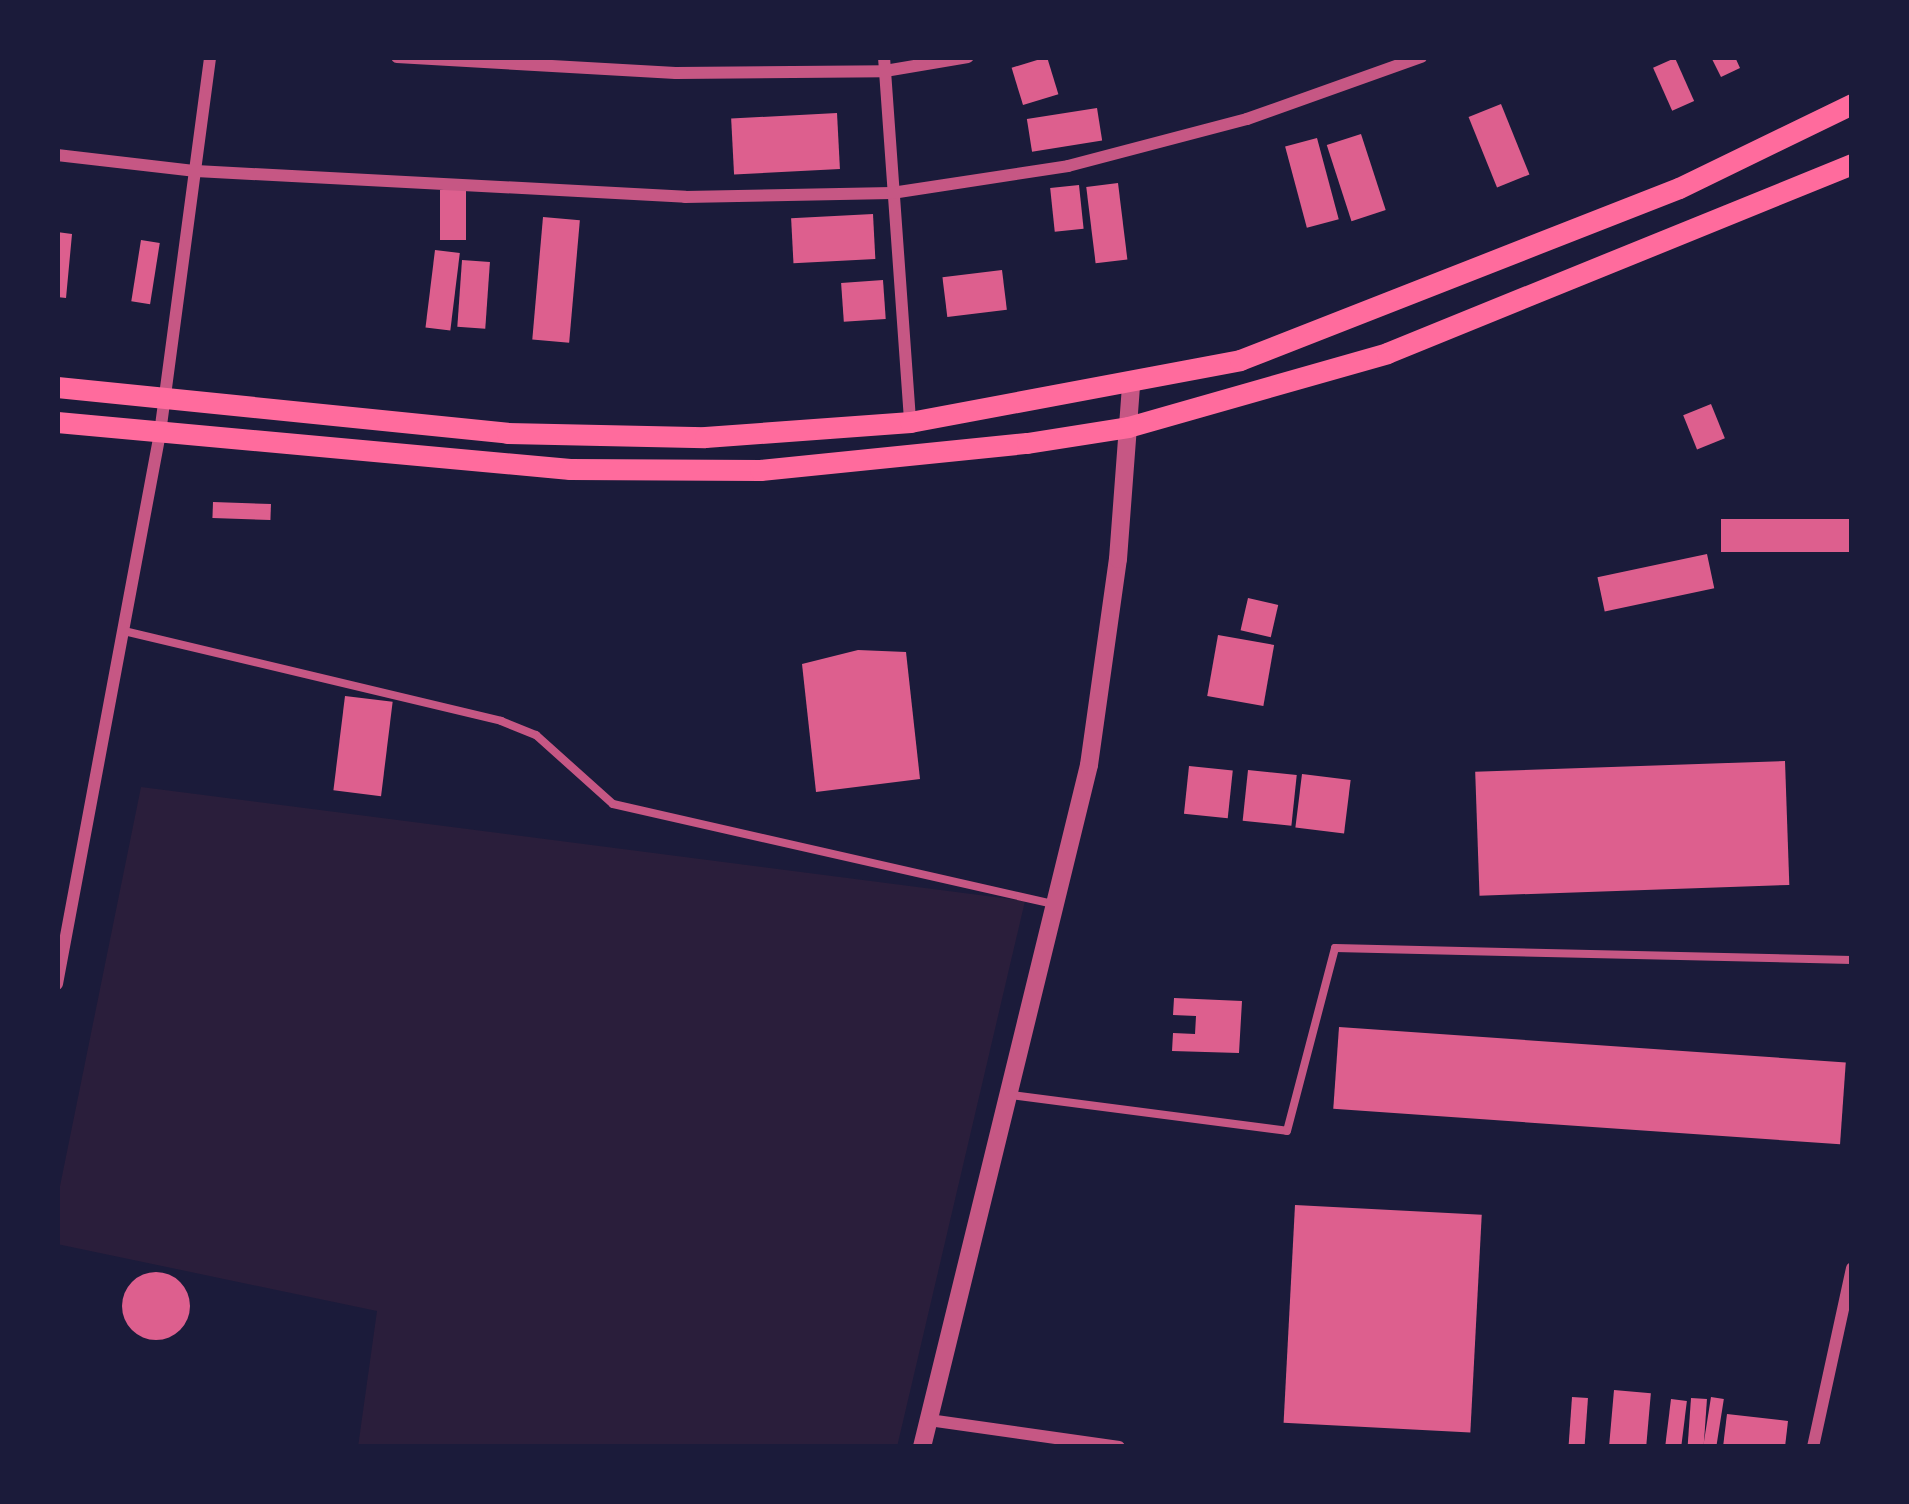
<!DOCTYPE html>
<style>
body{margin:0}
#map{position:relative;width:1909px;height:1504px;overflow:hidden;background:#1b1b3a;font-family:"Space Grotesk",sans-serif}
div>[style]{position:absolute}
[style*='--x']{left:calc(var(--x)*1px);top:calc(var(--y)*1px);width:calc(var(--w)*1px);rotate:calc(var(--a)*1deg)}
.green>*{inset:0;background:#2a1e3b}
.building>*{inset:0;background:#dd5f8e;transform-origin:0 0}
.round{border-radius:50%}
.service>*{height:8px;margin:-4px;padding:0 4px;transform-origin:4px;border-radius:4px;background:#c65784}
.minor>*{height:12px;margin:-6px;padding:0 6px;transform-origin:6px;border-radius:6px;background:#c65784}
.tertiary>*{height:18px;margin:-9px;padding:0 9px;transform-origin:9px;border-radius:9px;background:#c65784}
.secondary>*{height:21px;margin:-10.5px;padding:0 10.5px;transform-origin:10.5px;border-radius:10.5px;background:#ff6b9d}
span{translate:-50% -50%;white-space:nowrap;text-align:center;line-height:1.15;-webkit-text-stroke:12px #1b1b3a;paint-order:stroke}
.frame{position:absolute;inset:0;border:60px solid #1b1b3a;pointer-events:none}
</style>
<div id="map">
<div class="green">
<i style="clip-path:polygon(141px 787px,1025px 901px,897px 1447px,358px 1447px,377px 1311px,57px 1244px,57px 1201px)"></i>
</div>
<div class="building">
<i style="left:1047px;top:57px;width:39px;height:37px;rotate:73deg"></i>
<i style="clip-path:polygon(1711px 57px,1735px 57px,1740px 68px,1721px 77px)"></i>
<i style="left:1675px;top:58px;width:47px;height:24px;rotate:66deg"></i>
<i style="left:1501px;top:104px;width:76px;height:35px;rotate:68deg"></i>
<i style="left:1097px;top:108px;width:33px;height:71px;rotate:81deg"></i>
<i style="left:837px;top:113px;width:56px;height:106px;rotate:87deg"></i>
<i style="left:1361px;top:134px;width:80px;height:36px;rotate:72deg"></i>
<i style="left:1317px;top:138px;width:84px;height:33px;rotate:75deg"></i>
<i style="left:1118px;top:183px;width:77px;height:32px;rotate:83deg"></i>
<i style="left:1079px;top:185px;width:44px;height:29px;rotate:84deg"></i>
<i style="left:440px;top:190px;width:26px;height:50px"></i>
<i style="left:873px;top:214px;width:45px;height:82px;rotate:87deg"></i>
<i style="left:543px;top:217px;width:37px;height:123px;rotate:5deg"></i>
<i style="clip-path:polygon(57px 232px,72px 234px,66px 298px,57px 297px)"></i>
<i style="left:141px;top:240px;width:19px;height:62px;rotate:9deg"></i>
<i style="left:435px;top:250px;width:25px;height:78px;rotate:7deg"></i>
<i style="left:462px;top:260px;width:28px;height:67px;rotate:4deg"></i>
<i style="left:1002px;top:270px;width:40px;height:60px;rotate:83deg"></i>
<i style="left:883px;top:280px;width:39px;height:42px;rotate:86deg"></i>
<i style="left:1711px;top:404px;width:37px;height:30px;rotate:68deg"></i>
<i style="left:213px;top:502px;width:58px;height:16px;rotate:2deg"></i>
<i style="left:1852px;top:519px;width:33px;height:131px;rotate:90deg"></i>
<i style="left:1707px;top:554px;width:35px;height:112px;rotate:78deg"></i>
<i style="left:1248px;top:598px;width:31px;height:33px;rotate:13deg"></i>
<i style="left:1218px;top:635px;width:57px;height:62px;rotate:10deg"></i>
<i style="clip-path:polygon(858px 650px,906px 652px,920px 779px,816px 792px,802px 664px)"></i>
<i style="left:345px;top:696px;width:48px;height:95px;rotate:7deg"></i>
<i style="left:1785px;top:761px;width:124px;height:310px;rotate:88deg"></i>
<i style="left:1189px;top:766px;width:44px;height:48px;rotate:6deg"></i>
<i style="left:1248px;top:770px;width:49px;height:51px;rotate:6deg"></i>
<i style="left:1302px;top:774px;width:49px;height:54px;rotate:7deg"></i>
<i style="clip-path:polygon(1174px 998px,1242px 1001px,1239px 1053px,1172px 1051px,1173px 1033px,1195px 1034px,1196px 1016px,1173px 1015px)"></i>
<i style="left:1339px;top:1027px;width:508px;height:82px;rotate:4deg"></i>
<i style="left:1295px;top:1205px;width:187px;height:218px;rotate:3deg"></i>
<i class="round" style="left:122px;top:1272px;width:68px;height:68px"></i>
<i style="left:1614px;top:1390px;width:37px;height:57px;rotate:5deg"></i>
<i style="left:1572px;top:1397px;width:16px;height:50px;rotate:4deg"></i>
<i style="left:1711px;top:1397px;width:13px;height:50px;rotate:9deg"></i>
<i style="left:1691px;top:1398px;width:16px;height:49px;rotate:4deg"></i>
<i style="left:1671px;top:1399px;width:16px;height:48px;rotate:7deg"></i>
<i style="clip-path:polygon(1727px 1414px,1788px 1421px,1785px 1447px,1723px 1447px)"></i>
</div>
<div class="service">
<i style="--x:124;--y:631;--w:388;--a:13.4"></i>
<i style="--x:501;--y:721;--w:38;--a:22"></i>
<i style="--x:536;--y:735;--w:103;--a:41.9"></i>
<i style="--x:613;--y:804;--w:452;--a:12.8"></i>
<i style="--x:1011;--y:1095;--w:278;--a:7.4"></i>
<i style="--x:1287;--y:1131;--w:189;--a:-75.3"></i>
<i style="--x:1335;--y:948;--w:517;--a:1.33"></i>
</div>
<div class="minor">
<i style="--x:397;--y:57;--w:279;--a:3.3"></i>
<i style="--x:676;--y:73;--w:209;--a:-0.5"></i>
<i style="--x:885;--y:71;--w:84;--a:-9.6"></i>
<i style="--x:884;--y:57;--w:366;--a:85.9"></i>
<i style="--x:57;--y:155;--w:140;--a:6.6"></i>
<i style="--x:196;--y:171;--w:490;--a:3"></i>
<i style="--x:685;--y:197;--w:207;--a:-1.1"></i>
<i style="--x:892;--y:193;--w:178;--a:-8.7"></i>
<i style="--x:1068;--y:166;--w:185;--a:-14.7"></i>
<i style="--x:1247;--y:119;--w:185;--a:-19.6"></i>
<i style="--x:57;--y:984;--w:561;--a:-79.41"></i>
<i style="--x:160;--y:433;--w:379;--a:-82.4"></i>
<i style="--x:929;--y:1420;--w:192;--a:8.1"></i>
<i style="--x:1813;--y:1447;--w:183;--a:-77.7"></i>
</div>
<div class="tertiary">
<i style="--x:922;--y:1447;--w:702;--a:-76.24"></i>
<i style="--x:1089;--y:765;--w:208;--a:-82"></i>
<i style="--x:1118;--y:559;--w:174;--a:-85.7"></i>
</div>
<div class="secondary">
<i style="--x:57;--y:387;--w:452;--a:5.8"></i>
<i style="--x:507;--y:433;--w:198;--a:1.2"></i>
<i style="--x:705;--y:437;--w:206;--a:-4.2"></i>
<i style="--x:910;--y:422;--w:336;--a:-10.6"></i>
<i style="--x:1240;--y:360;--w:471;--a:-21.4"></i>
<i style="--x:1679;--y:188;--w:192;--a:-25.9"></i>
<i style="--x:57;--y:422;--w:515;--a:5.23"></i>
<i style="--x:570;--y:469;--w:190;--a:0.3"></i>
<i style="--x:760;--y:470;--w:268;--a:-5.8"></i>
<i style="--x:1027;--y:443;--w:102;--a:-9"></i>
<i style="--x:1128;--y:427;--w:269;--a:-15.9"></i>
<i style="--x:1387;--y:353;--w:502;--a:-22.12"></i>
</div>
<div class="frame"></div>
</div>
